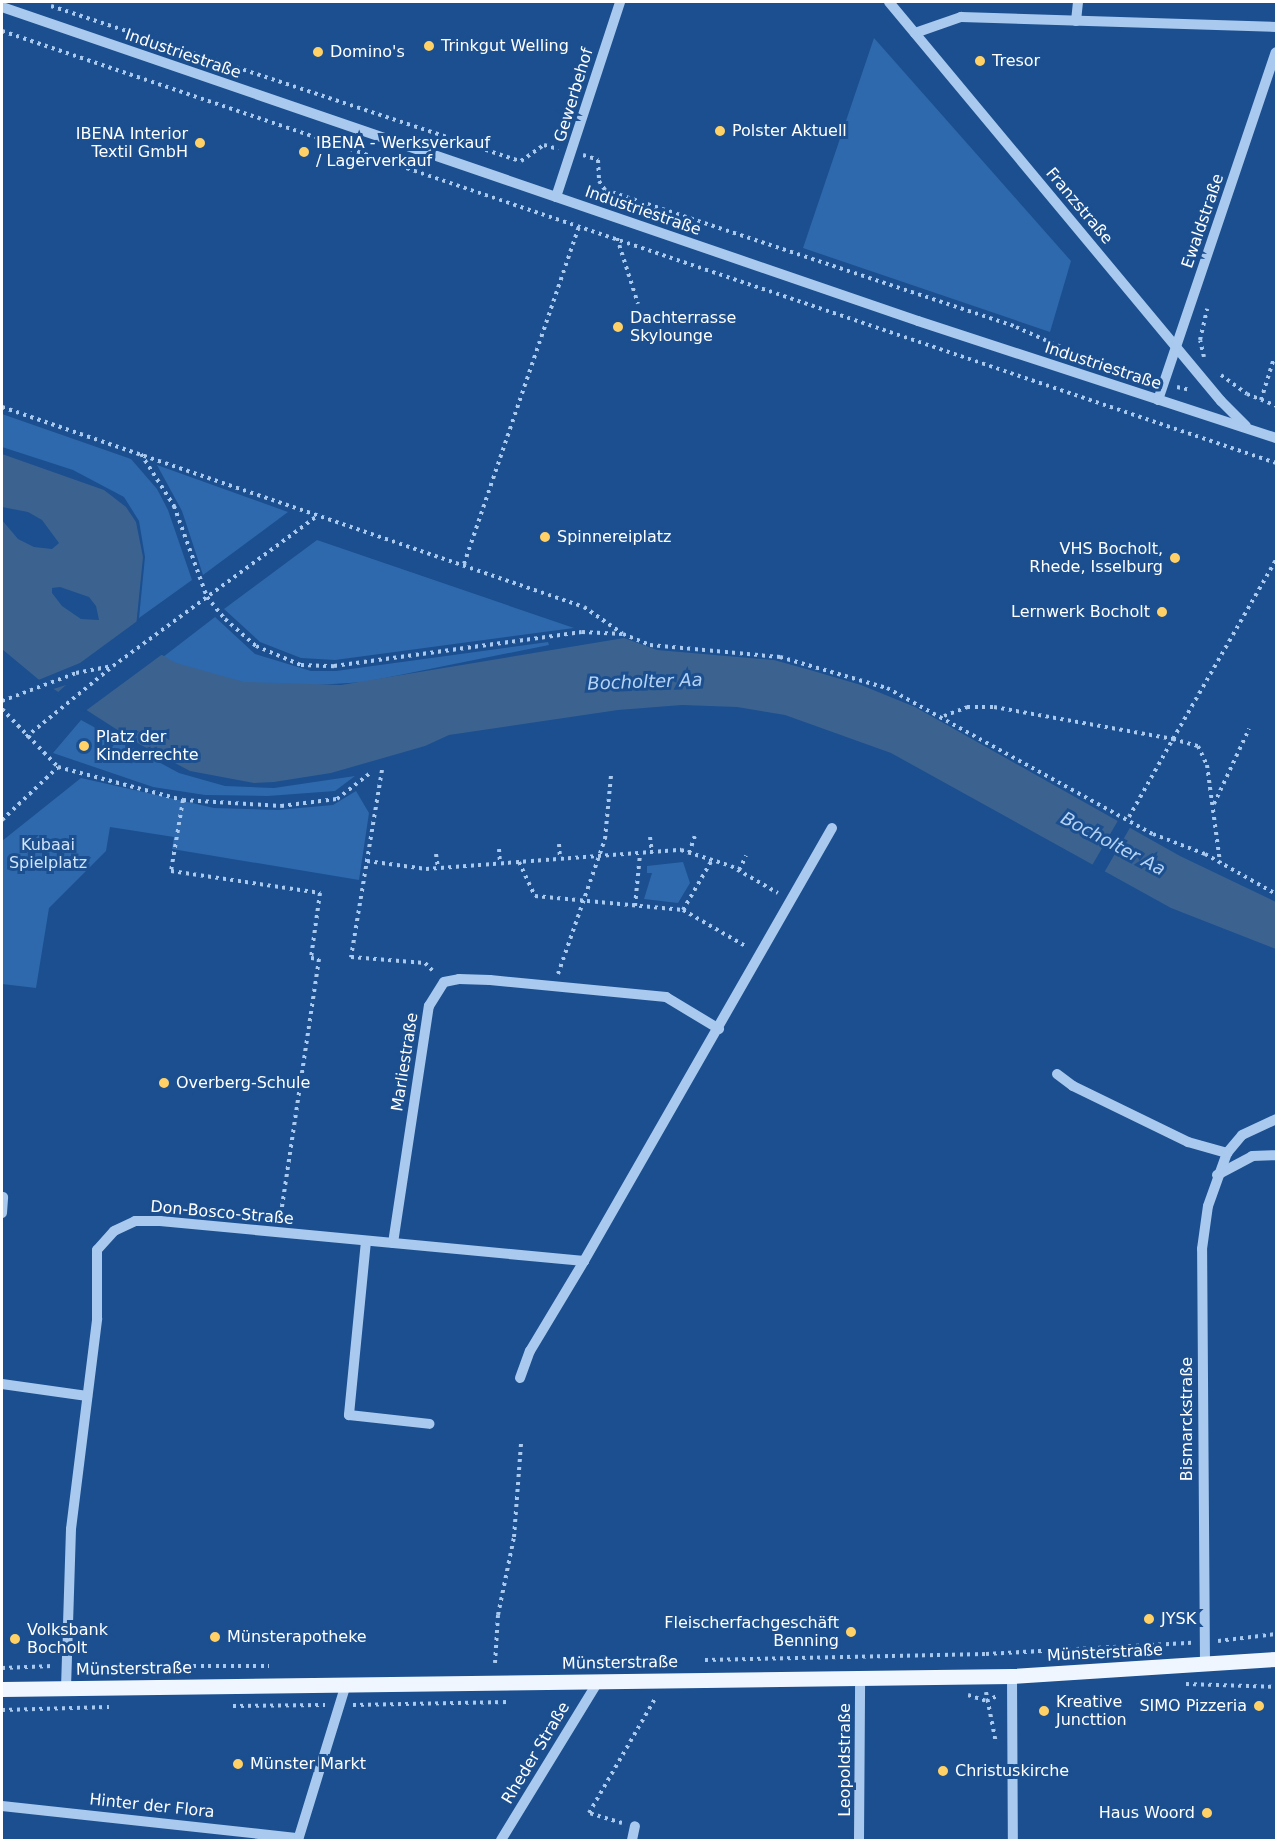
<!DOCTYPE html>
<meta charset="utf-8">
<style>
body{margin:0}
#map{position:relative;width:1278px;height:1842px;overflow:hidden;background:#1b4f8f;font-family:"DejaVu Sans",sans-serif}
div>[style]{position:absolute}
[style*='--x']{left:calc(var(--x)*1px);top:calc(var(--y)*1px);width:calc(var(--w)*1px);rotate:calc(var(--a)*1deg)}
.green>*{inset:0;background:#2e69ad}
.water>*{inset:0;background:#3c6290}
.pier>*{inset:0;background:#1b4f8f;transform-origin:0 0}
.path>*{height:4px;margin-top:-2px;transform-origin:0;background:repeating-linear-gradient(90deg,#a9c9ee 0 3px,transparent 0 7.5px)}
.minor>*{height:10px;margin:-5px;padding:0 5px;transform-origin:5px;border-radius:5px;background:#a9c9ee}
.major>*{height:15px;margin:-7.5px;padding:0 7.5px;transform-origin:7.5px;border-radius:7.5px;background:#f0f6ff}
.dots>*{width:16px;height:16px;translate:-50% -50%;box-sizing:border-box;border:3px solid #1b4f8f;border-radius:50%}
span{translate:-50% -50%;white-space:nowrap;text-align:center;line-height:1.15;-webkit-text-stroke:6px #1b4f8f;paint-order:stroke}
.poi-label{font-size:16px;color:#fff}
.left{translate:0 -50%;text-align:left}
.right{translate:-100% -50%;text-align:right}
.street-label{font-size:16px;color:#fff}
.park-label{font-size:16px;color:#cfe3fa}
.water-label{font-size:18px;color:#b5d3f5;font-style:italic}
.frame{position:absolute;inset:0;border:3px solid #fff;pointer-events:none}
</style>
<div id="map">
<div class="green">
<i style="clip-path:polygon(874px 38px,1071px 261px,1050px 332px,803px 248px)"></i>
<i style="clip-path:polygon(2px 414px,131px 459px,157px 489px,168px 510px,192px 580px,139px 618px,145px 557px,139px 521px,124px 497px,73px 470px,2px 447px)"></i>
<i style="clip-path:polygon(157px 465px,288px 512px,203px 575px,182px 511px)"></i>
<i style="clip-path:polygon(317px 540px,574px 628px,335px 660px,301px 658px,260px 642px,224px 609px)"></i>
<i style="clip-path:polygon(215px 617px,255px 654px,311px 671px,336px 671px,548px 642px,549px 645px,365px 682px,268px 688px,189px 677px,163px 657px)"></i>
<i style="clip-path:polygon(81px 720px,179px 773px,225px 786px,274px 788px,355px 776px,335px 791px,268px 796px,205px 795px,153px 787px,53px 753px)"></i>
<i style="clip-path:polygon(81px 778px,214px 808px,278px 810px,333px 805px,356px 791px,369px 813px,359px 880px,172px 849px,174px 837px,110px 827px,106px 851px,49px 908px,36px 988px,2px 984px,2px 841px)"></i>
<i style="clip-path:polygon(683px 862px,690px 883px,678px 903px,644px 899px,652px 873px,647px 873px,647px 866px)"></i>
</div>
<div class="water">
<i style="clip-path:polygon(evenodd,2px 454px,104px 490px,126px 507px,136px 522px,143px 557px,136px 627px,143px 644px,176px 663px,244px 682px,341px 685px,624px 638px,657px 650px,774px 660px,810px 670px,861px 685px,915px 707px,1180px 856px,1276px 902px,1276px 949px,1171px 908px,891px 753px,785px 715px,737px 707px,682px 705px,618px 710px,449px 735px,425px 746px,331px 773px,274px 782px,254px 783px,190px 771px,141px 745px,38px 679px,2px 649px,2px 520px,18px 539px,34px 547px,52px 549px,59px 543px,42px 520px,28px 512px,2px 507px,2px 454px,60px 587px,89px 597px,96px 606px,99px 620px,81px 619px,62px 606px,52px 593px,52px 588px,60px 587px)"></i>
</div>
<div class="pier">
<i style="clip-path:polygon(140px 619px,145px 642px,164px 653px,84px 712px,56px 694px,66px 685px,50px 690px,36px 681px,80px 663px)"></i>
<i style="left:1120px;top:817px;width:14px;height:56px;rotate:30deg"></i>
</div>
<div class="path">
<i style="--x:51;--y:6;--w:495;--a:18.3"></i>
<i style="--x:521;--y:161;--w:28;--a:-35"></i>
<i style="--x:544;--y:145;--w:15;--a:16"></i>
<i style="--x:2;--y:31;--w:1345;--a:18.73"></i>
<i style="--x:583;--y:155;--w:16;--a:18"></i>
<i style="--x:598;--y:160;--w:21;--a:87"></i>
<i style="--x:599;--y:181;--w:11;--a:56"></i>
<i style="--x:605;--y:190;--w:433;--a:18.4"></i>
<i style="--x:1016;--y:327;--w:69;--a:24"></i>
<i style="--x:617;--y:238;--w:69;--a:72.3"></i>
<i style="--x:1204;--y:357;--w:17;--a:-103"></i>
<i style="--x:1200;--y:340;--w:32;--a:-77"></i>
<i style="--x:1221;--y:375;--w:32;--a:36"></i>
<i style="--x:1247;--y:394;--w:31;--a:22"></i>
<i style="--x:1177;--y:387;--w:13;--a:13"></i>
<i style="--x:1261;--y:400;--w:44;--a:-72.8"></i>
<i style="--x:2;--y:407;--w:615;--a:18.96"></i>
<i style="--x:584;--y:607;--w:47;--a:34.7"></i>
<i style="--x:623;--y:634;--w:29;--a:22"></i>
<i style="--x:650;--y:645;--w:131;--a:5.3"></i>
<i style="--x:780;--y:657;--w:111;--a:16.2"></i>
<i style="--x:887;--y:688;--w:303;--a:28.8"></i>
<i style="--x:1153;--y:834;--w:56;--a:21"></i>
<i style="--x:1205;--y:854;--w:81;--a:29.4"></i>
<i style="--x:141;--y:454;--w:62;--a:57.6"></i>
<i style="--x:174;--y:506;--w:97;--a:70.1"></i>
<i style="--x:207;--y:597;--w:28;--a:51"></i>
<i style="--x:225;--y:619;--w:41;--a:41.1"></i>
<i style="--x:256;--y:646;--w:49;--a:22.9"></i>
<i style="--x:301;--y:665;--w:33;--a:2"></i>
<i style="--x:334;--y:666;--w:250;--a:-7.8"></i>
<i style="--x:582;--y:632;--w:41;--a:2.8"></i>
<i style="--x:464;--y:564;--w:357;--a:-71.2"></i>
<i style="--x:2;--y:701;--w:79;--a:-20.7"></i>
<i style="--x:76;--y:673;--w:37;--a:-11"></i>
<i style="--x:2;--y:709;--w:81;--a:46"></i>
<i style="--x:58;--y:767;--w:129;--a:14.8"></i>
<i style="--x:183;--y:800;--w:98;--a:3.5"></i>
<i style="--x:281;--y:806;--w:56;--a:-7.1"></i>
<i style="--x:337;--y:799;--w:41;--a:-38"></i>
<i style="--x:944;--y:716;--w:25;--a:-21"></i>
<i style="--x:967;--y:707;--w:27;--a:0"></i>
<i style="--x:994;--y:707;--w:182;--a:10.1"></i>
<i style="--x:1173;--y:739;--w:207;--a:-60.1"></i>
<i style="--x:26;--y:737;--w:112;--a:-39.2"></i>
<i style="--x:113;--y:666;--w:253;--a:-36.3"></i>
<i style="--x:382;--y:770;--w:190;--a:99.4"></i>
<i style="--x:351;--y:957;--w:74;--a:4.6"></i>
<i style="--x:425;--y:963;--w:14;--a:45"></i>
<i style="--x:183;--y:800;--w:72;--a:99.6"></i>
<i style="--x:171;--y:871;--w:151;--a:8.4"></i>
<i style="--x:320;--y:893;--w:66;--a:97.9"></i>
<i style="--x:311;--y:958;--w:8;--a:7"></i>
<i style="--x:319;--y:959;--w:263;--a:98.5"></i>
<i style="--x:1214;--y:804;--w:83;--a:-65"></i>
<i style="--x:1129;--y:817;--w:90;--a:-60.6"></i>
<i style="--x:1173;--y:739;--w:26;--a:16"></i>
<i style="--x:1198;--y:746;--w:21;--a:65"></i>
<i style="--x:1207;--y:765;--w:99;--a:82.4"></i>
<i style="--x:2;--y:820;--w:77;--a:-43.4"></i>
<i style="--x:650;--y:837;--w:16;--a:83"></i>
<i style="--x:559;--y:844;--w:15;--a:86"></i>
<i style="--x:499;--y:849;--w:15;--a:86"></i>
<i style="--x:689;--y:853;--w:18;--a:-71"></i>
<i style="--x:436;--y:854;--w:14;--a:82"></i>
<i style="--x:367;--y:861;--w:60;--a:7.7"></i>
<i style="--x:426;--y:869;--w:256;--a:-4.3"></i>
<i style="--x:681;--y:850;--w:52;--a:17.7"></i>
<i style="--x:731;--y:866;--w:54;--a:29.9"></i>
<i style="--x:519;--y:862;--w:38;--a:65"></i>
<i style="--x:535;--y:896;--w:149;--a:5.4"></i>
<i style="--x:683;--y:910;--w:74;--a:30"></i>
<i style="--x:739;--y:870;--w:16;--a:-63"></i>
<i style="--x:635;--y:906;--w:52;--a:-84.5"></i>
<i style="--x:683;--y:910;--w:58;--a:-59.9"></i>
<i style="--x:558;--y:974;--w:143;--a:-70.8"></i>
<i style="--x:605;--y:839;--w:64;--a:-84.6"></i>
<i style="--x:1218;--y:1641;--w:58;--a:-6.9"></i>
<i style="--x:705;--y:1660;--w:281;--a:-1.2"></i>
<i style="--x:986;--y:1654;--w:206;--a:-3.1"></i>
<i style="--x:495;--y:1663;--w:48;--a:-86.4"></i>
<i style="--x:498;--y:1615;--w:80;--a:-78.4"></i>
<i style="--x:514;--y:1537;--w:94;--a:-85.7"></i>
<i style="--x:81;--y:1666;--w:188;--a:0"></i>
<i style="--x:2;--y:1668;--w:51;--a:-2.2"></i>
<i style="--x:1186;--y:1684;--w:90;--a:1.9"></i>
<i style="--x:986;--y:1692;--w:52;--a:78.9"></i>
<i style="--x:968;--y:1695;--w:19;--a:18"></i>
<i style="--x:986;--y:1701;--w:12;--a:-24"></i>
<i style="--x:353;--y:1705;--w:155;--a:-1.1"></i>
<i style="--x:233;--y:1706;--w:92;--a:-0.6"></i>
<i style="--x:2;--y:1710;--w:107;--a:-1.6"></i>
<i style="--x:622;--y:1823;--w:34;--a:-163"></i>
<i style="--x:589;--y:1813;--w:134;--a:-60"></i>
</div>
<div class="minor">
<i style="--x:889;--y:2;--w:519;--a:50.24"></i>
<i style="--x:1221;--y:401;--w:35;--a:45"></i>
<i style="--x:2;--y:7;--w:968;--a:18.92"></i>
<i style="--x:918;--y:321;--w:377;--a:18.1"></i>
<i style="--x:1076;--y:21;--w:19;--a:-84"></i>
<i style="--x:915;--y:33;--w:49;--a:-19.2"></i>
<i style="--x:961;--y:17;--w:315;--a:1.8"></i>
<i style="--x:556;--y:197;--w:205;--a:-71.8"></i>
<i style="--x:1158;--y:400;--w:367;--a:-71.3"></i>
<i style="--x:1057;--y:1074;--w:20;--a:37"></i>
<i style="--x:1073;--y:1086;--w:128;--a:26"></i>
<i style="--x:1188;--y:1142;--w:41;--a:15.8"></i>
<i style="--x:1217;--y:1175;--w:40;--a:-28"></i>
<i style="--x:1252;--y:1156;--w:24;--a:-2"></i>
<i style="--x:2;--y:1213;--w:16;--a:-86"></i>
<i style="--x:366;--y:1241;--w:175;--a:95.6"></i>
<i style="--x:349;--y:1415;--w:81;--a:6.3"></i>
<i style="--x:393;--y:1243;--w:240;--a:-81.4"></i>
<i style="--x:429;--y:1006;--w:28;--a:-58"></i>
<i style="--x:444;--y:982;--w:15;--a:-11"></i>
<i style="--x:459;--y:979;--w:31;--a:2"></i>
<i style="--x:490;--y:980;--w:177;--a:5.5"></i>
<i style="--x:666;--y:997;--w:62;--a:31.1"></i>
<i style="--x:520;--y:1378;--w:29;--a:-70"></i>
<i style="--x:530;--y:1351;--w:105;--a:-59"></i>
<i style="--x:2;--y:1384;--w:86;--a:8"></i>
<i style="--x:1205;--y:1665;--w:416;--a:-90.4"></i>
<i style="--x:1202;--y:1249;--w:43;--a:-82.1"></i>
<i style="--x:1208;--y:1206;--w:56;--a:-70.3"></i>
<i style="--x:1227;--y:1153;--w:23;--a:-50"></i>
<i style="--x:1242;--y:1135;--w:38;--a:-25"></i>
<i style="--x:1012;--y:1676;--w:164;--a:89.7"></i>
<i style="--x:66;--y:1688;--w:159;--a:-88.2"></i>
<i style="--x:71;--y:1529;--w:212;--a:-82.9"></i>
<i style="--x:97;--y:1319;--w:69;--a:-90"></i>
<i style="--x:97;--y:1250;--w:25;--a:-48"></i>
<i style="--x:114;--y:1231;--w:23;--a:-25"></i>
<i style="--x:135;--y:1221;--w:25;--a:0"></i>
<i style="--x:160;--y:1221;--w:426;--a:5.4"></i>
<i style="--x:584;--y:1261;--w:499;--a:-60.2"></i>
<i style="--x:2;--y:1806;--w:298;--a:6.2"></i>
<i style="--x:298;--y:1840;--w:163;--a:-72.9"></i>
<i style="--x:501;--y:1840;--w:185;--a:-58.5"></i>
<i style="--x:632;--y:1840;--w:14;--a:-78"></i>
<i style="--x:859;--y:1840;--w:161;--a:-89.6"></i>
</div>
<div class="major">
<i style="--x:2;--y:1689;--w:1010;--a:-0.74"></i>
<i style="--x:1012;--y:1676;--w:265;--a:-3.7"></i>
</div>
<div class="dots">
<i style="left:429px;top:46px;background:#ffd166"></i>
<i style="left:318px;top:52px;background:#ffd166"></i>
<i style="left:980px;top:61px;background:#ffd166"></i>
<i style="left:720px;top:131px;background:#ffd166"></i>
<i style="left:200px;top:143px;background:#ffd166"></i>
<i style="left:304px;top:152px;background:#ffd166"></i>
<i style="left:618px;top:327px;background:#ffd166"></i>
<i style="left:545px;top:537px;background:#ffd166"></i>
<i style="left:1175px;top:558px;background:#ffd166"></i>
<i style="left:1162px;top:612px;background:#ffd166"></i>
<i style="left:84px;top:746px;background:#ffd166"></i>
<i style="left:164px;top:1083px;background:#ffd166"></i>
<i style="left:1149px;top:1619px;background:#ffd166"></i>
<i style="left:851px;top:1632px;background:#ffd166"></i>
<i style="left:215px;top:1637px;background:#ffd166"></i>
<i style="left:15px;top:1639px;background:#ffd166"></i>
<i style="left:1259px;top:1706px;background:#ffd166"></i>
<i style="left:1044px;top:1711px;background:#ffd166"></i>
<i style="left:238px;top:1764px;background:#ffd166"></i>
<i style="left:943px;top:1771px;background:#ffd166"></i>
<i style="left:1207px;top:1813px;background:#ffd166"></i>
</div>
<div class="poi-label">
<span class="left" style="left:441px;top:46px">Trinkgut Welling</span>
<span class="left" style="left:330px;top:52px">Domino's</span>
<span class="left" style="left:992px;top:61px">Tresor</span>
<span class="left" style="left:732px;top:131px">Polster Aktuell</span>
<span class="right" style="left:188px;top:143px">IBENA Interior<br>Textil GmbH</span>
<span class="left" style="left:316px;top:152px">IBENA - Werksverkauf<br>/ Lagerverkauf</span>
<span class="left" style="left:630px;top:327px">Dachterrasse<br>Skylounge</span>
<span class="left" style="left:557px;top:537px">Spinnereiplatz</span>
<span class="right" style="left:1163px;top:558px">VHS Bocholt,<br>Rhede, Isselburg</span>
<span class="right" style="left:1150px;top:612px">Lernwerk Bocholt</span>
<span class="left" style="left:96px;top:746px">Platz der<br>Kinderrechte</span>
<span class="left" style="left:176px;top:1083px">Overberg-Schule</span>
<span class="left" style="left:1161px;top:1619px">JYSK</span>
<span class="right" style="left:839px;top:1632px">Fleischerfachgeschäft<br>Benning</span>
<span class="left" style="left:27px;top:1639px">Volksbank<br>Bocholt</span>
<span class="left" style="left:227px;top:1637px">Münsterapotheke</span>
<span class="left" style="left:1056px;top:1711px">Kreative<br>Juncttion</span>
<span class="right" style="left:1247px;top:1706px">SIMO Pizzeria</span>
<span class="left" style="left:250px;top:1764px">Münster Markt</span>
<span class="left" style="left:955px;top:1771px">Christuskirche</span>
<span class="right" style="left:1195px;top:1813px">Haus Woord</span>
</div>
<div class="street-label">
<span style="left:183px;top:54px;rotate:19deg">Industriestraße</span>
<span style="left:574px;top:95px;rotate:-73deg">Gewerbehof</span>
<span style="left:1079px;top:206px;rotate:50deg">Franzstraße</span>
<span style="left:643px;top:211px;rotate:19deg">Industriestraße</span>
<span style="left:1203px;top:221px;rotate:-71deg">Ewaldstraße</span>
<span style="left:1103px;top:366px;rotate:18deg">Industriestraße</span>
<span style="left:405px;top:1062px;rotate:-81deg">Marliestraße</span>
<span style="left:222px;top:1213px;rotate:5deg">Don-Bosco-Straße</span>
<span style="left:1187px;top:1419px;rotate:-90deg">Bismarckstraße</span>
<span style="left:1105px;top:1653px;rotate:-3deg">Münsterstraße</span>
<span style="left:620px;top:1663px;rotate:-1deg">Münsterstraße</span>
<span style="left:134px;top:1669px;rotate:-1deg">Münsterstraße</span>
<span style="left:536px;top:1753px;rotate:-59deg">Rheder Straße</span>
<span style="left:845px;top:1760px;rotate:-90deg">Leopoldstraße</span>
<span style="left:152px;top:1806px;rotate:6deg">Hinter der Flora</span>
</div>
<div class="park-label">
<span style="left:48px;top:854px">Kubaai<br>Spielplatz</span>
</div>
<div class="water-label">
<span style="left:645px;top:682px;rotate:-2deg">Bocholter Aa</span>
<span style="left:1113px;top:844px;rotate:28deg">Bocholter Aa</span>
</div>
<div class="frame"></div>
</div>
